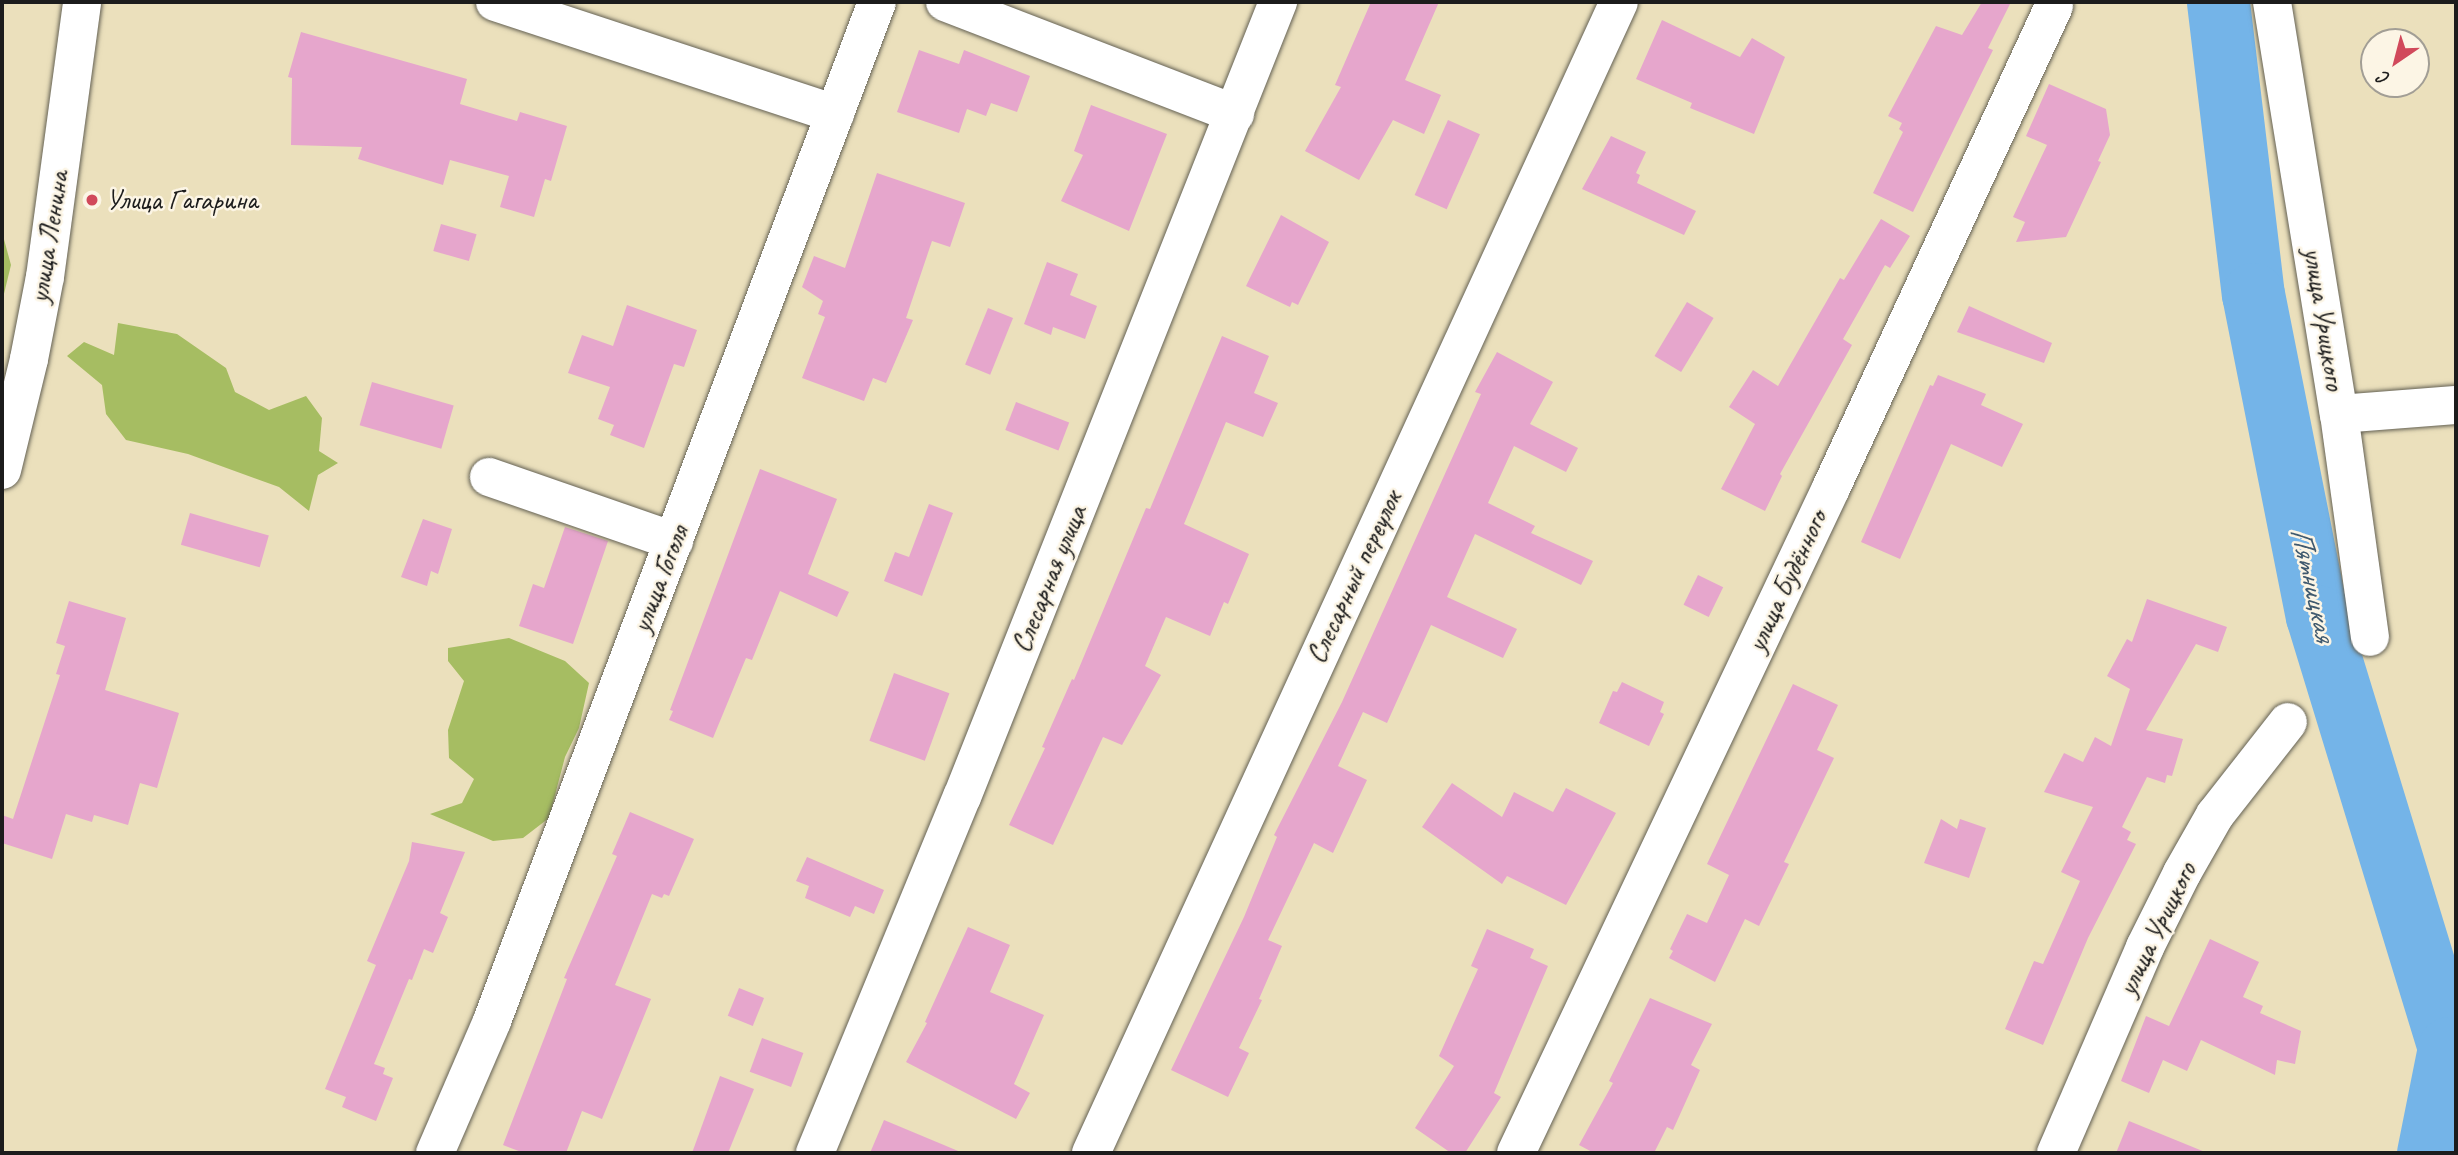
<!DOCTYPE html>
<meta charset="utf-8">
<style>
body{margin:0}
#map{position:relative;width:2458px;height:1155px;overflow:hidden;background:#ebe0bc;font-family:Caveat,sans-serif}
div>[style]{position:absolute}
[style*='--x']{left:calc(var(--x)*1px);top:calc(var(--y)*1px);width:calc(var(--w)*1px);rotate:calc(var(--a)*1deg)}
.green>*{inset:0;background:#a6bd62}
.river>*{height:63px;margin:-31.5px;padding:0 31.5px;transform-origin:31.5px;border-radius:31.5px;background:#74b4e8}
.building>*{inset:0;background:#e6a6cc;transform-origin:0 0}
.roads{filter:drop-shadow(0 0 2px #646154) drop-shadow(0 0 2px #646154)}
.minor>*{height:38px;margin:-19px;padding:0 19px;transform-origin:19px;border-radius:19px;background:#fff}
.major>*{height:38px;margin:-19px;padding:0 19px;transform-origin:19px;border-radius:19px;background:#fff}
.dots>*{width:19px;height:19px;translate:-50% -50%;box-sizing:border-box;border:4px solid #fcf5e5;border-radius:50%}
span{translate:-50% -50%;white-space:nowrap;text-align:center;line-height:1.15;-webkit-text-stroke:5px #fcf5e5;paint-order:stroke}
.poi-label{font-size:28px;color:#1c1c1c}
.left{translate:0 -50%;text-align:left}
.street-label{font-size:28px;color:#1c1c1c}
.water-label{font-size:30px;color:#3f596e;font-style:italic}
.frame{position:absolute;inset:0;border:4px solid #1c1c1c;pointer-events:none}
.north{position:absolute;left:2360px;top:28px;width:70px;height:70px;box-sizing:border-box;background:#fcf5e5;border:2px solid #a29e95;border-radius:50%;rotate:215deg;font-size:19px;font-weight:700;line-height:28px;text-align:center;color:#1c1c1c}
.north::after{content:'';display:block;margin:auto;width:24px;height:32px;background:#d1495b;clip-path:polygon(50% 0,100% 100%,50% 72%,0 100%)}
</style>
<div id="map">
<div class="green">
<i style="clip-path:polygon(2px 232px,11px 265px,2px 302px)"></i>
<i style="clip-path:polygon(118px 323px,177px 334px,226px 368px,235px 392px,269px 410px,306px 396px,322px 418px,319px 451px,338px 463px,318px 475px,309px 511px,279px 487px,188px 454px,126px 440px,106px 414px,102px 385px,67px 356px,84px 342px,114px 355px)"></i>
<i style="clip-path:polygon(509px 638px,565px 661px,589px 683px,579px 728px,565px 757px,549px 818px,523px 838px,493px 841px,430px 814px,462px 803px,474px 779px,449px 758px,448px 730px,464px 681px,448px 661px,448px 648px)"></i>
</div>
<div class="river">
<i style="--x:2218;--y:2;--w:294;--a:83.2"></i>
<i style="--x:2253;--y:294;--w:328;--a:78.8"></i>
<i style="--x:2317;--y:616;--w:452;--a:73"></i>
<i style="--x:2449;--y:1048;--w:107;--a:101.3"></i>
</div>
<div class="building">
<i style="clip-path:polygon(1371px 2px,1439px 2px,1405px 80px,1441px 95px,1424px 134px,1393px 120px,1359px 180px,1305px 151px,1341px 87px,1335px 85px)"></i>
<i style="clip-path:polygon(1982px 2px,2011px 2px,1988px 48px,1993px 50px,1913px 212px,1873px 193px,1903px 132px,1899px 129px,1902px 123px,1888px 116px,1936px 26px,1962px 35px)"></i>
<i style="clip-path:polygon(1662px 20px,1740px 57px,1752px 38px,1785px 57px,1754px 134px,1690px 108px,1692px 103px,1636px 79px)"></i>
<i style="clip-path:polygon(301px 32px,467px 79px,460px 104px,517px 121px,520px 112px,567px 126px,551px 181px,545px 179px,534px 217px,500px 207px,509px 176px,450px 160px,443px 185px,358px 159px,362px 147px,291px 145px,292px 78px,288px 77px)"></i>
<i style="clip-path:polygon(919px 50px,959px 64px,964px 50px,1030px 76px,1017px 112px,991px 103px,986px 116px,967px 109px,959px 133px,897px 112px)"></i>
<i style="clip-path:polygon(2049px 84px,2106px 109px,2110px 135px,2098px 161px,2101px 162px,2066px 237px,2016px 242px,2025px 222px,2013px 217px,2047px 145px,2026px 136px)"></i>
<i style="clip-path:polygon(1091px 105px,1167px 134px,1129px 231px,1061px 201px,1083px 155px,1074px 151px)"></i>
<i style="left:1448px;top:120px;width:35px;height:82px;rotate:24deg"></i>
<i style="clip-path:polygon(1611px 136px,1646px 152px,1636px 173px,1640px 175px,1637px 183px,1696px 211px,1684px 235px,1582px 189px)"></i>
<i style="clip-path:polygon(877px 173px,965px 203px,950px 247px,932px 241px,906px 318px,913px 320px,886px 383px,873px 378px,864px 401px,802px 378px,825px 317px,818px 314px,823px 301px,802px 287px,814px 256px,845px 268px)"></i>
<i style="clip-path:polygon(1281px 215px,1329px 242px,1298px 305px,1292px 302px,1290px 307px,1246px 286px)"></i>
<i style="clip-path:polygon(1881px 219px,1910px 236px,1890px 268px,1885px 265px,1843px 339px,1852px 345px,1780px 474px,1782px 476px,1765px 511px,1721px 489px,1755px 424px,1729px 407px,1753px 370px,1778px 386px,1840px 278px,1844px 280px)"></i>
<i style="left:441px;top:224px;width:37px;height:28px;rotate:16deg"></i>
<i style="clip-path:polygon(1047px 262px,1078px 274px,1070px 295px,1097px 306px,1085px 339px,1053px 327px,1051px 335px,1024px 324px)"></i>
<i style="left:1687px;top:302px;width:31px;height:63px;rotate:31deg"></i>
<i style="clip-path:polygon(627px 305px,697px 330px,684px 367px,674px 364px,644px 448px,610px 435px,614px 425px,598px 419px,610px 387px,568px 373px,582px 335px,613px 346px)"></i>
<i style="clip-path:polygon(1969px 306px,2052px 343px,2044px 363px,1957px 332px)"></i>
<i style="left:988px;top:308px;width:27px;height:61px;rotate:22deg"></i>
<i style="clip-path:polygon(1222px 336px,1269px 356px,1254px 393px,1278px 403px,1263px 437px,1226px 422px,1184px 524px,1249px 554px,1228px 604px,1224px 602px,1210px 636px,1166px 617px,1145px 666px,1161px 675px,1122px 745px,1103px 737px,1053px 845px,1009px 825px,1045px 748px,1042px 747px,1072px 679px,1074px 680px,1146px 508px,1150px 509px)"></i>
<i style="clip-path:polygon(1497px 352px,1553px 382px,1530px 424px,1578px 448px,1566px 472px,1514px 446px,1488px 503px,1535px 526px,1531px 533px,1593px 561px,1581px 585px,1475px 534px,1447px 597px,1517px 629px,1503px 658px,1431px 625px,1387px 723px,1363px 712px,1338px 766px,1367px 780px,1333px 853px,1314px 843px,1268px 940px,1282px 946px,1259px 999px,1262px 1000px,1239px 1048px,1249px 1053px,1228px 1097px,1171px 1070px,1244px 917px,1277px 837px,1274px 835px,1342px 702px,1481px 394px,1475px 392px)"></i>
<i style="clip-path:polygon(1938px 375px,1986px 394px,1981px 405px,2023px 424px,2002px 467px,1951px 444px,1900px 559px,1861px 542px,1930px 385px,1933px 386px)"></i>
<i style="left:372px;top:382px;width:85px;height:45px;rotate:16deg"></i>
<i style="left:1016px;top:402px;width:57px;height:30px;rotate:21deg"></i>
<i style="clip-path:polygon(760px 469px,837px 499px,808px 574px,849px 592px,837px 617px,780px 591px,752px 660px,746px 658px,713px 738px,669px 720px,673px 711px,670px 710px)"></i>
<i style="clip-path:polygon(929px 504px,953px 513px,922px 596px,884px 581px,895px 552px,909px 557px)"></i>
<i style="left:190px;top:513px;width:82px;height:33px;rotate:16deg"></i>
<i style="clip-path:polygon(423px 519px,452px 529px,438px 574px,431px 571px,427px 586px,401px 577px)"></i>
<i style="clip-path:polygon(565px 527px,608px 541px,573px 644px,519px 626px,533px 584px,544px 588px)"></i>
<i style="left:1698px;top:575px;width:28px;height:33px;rotate:26deg"></i>
<i style="clip-path:polygon(2147px 599px,2227px 627px,2218px 652px,2196px 644px,2146px 730px,2183px 739px,2172px 776px,2167px 775px,2165px 783px,2147px 777px,2122px 827px,2131px 832px,2127px 840px,2136px 844px,2088px 938px,2043px 1045px,2005px 1029px,2034px 961px,2043px 964px,2080px 881px,2061px 872px,2093px 807px,2044px 792px,2064px 753px,2083px 762px,2095px 737px,2111px 746px,2130px 689px,2107px 676px,2127px 639px,2132px 642px)"></i>
<i style="clip-path:polygon(69px 601px,126px 618px,105px 690px,179px 713px,157px 788px,140px 783px,128px 825px,94px 815px,92px 822px,66px 814px,52px 859px,2px 843px,2px 815px,13px 819px,60px 675px,56px 674px,65px 646px,56px 643px)"></i>
<i style="left:894px;top:673px;width:59px;height:72px;rotate:20deg"></i>
<i style="clip-path:polygon(1622px 682px,1664px 702px,1660px 712px,1664px 714px,1649px 746px,1599px 723px,1613px 691px,1617px 692px)"></i>
<i style="clip-path:polygon(1793px 684px,1838px 705px,1817px 750px,1834px 758px,1784px 862px,1789px 864px,1759px 926px,1745px 919px,1715px 982px,1669px 958px,1673px 951px,1670px 949px,1687px 914px,1707px 923px,1729px 875px,1707px 864px)"></i>
<i style="clip-path:polygon(1452px 783px,1502px 817px,1514px 792px,1553px 812px,1566px 788px,1616px 813px,1566px 905px,1507px 876px,1502px 884px,1422px 827px)"></i>
<i style="clip-path:polygon(630px 812px,694px 839px,669px 896px,664px 894px,662px 898px,652px 894px,615px 985px,651px 999px,602px 1119px,582px 1111px,566px 1153px,524px 1153px,503px 1145px,567px 979px,564px 978px,617px 856px,612px 854px)"></i>
<i style="clip-path:polygon(1941px 819px,1957px 829px,1960px 819px,1986px 828px,1969px 878px,1924px 863px)"></i>
<i style="clip-path:polygon(412px 842px,465px 852px,440px 913px,448px 917px,433px 953px,424px 949px,412px 980px,409px 979px,374px 1064px,385px 1068px,383px 1074px,393px 1078px,376px 1121px,342px 1107px,346px 1097px,325px 1089px,376px 965px,367px 961px,409px 861px)"></i>
<i style="clip-path:polygon(807px 857px,884px 890px,874px 914px,855px 906px,850px 917px,805px 898px,809px 886px,796px 881px)"></i>
<i style="clip-path:polygon(968px 927px,1010px 945px,990px 992px,1044px 1015px,1014px 1084px,1030px 1093px,1016px 1119px,906px 1062px,927px 1023px,925px 1022px)"></i>
<i style="clip-path:polygon(1487px 929px,1534px 949px,1530px 958px,1548px 966px,1494px 1093px,1501px 1097px,1465px 1153px,1451px 1153px,1415px 1128px,1454px 1066px,1439px 1056px,1478px 969px,1471px 966px)"></i>
<i style="clip-path:polygon(2210px 939px,2259px 962px,2243px 997px,2263px 1006px,2260px 1013px,2301px 1031px,2295px 1064px,2277px 1060px,2275px 1075px,2201px 1040px,2187px 1071px,2163px 1060px,2149px 1093px,2121px 1081px,2146px 1016px,2169px 1026px)"></i>
<i style="left:739px;top:988px;width:27px;height:30px;rotate:22deg"></i>
<i style="clip-path:polygon(1650px 998px,1712px 1024px,1691px 1065px,1700px 1070px,1673px 1130px,1667px 1127px,1654px 1153px,1594px 1153px,1579px 1145px,1613px 1083px,1609px 1081px)"></i>
<i style="left:762px;top:1038px;width:44px;height:36px;rotate:20deg"></i>
<i style="clip-path:polygon(720px 1076px,754px 1089px,728px 1153px,692px 1153px)"></i>
<i style="clip-path:polygon(884px 1120px,963px 1153px,870px 1153px)"></i>
<i style="clip-path:polygon(2129px 1121px,2205px 1152px,2205px 1153px,2116px 1153px)"></i>
</div>
<div class="roads">
<div class="minor">
<i style="--x:495;--y:2;--w:358;--a:18.2"></i>
<i style="--x:945;--y:2;--w:311;--a:21.1"></i>
<i style="--x:2272;--y:2;--w:417;--a:80.8"></i>
<i style="--x:2339;--y:414;--w:225;--a:82.1"></i>
<i style="--x:2339;--y:414;--w:117;--a:-4.4"></i>
<i style="--x:489;--y:477;--w:196;--a:19.1"></i>
<i style="--x:435;--y:1153;--w:144;--a:-66.6"></i>
<i style="--x:492;--y:1021;--w:1089;--a:-69.3"></i>
<i style="--x:815;--y:1153;--w:385;--a:-67.6"></i>
<i style="--x:962;--y:797;--w:856;--a:-68.32"></i>
<i style="--x:1091;--y:1153;--w:1266;--a:-65.36"></i>
<i style="--x:1516;--y:1153;--w:736;--a:-64.65"></i>
<i style="--x:1831;--y:488;--w:531;--a:-65.17"></i>
<i style="--x:2056;--y:1153;--w:224;--a:-66.6"></i>
<i style="--x:2145;--y:947;--w:83;--a:-63.4"></i>
<i style="--x:2182;--y:873;--w:67;--a:-60.4"></i>
<i style="--x:2215;--y:815;--w:118;--a:-51.9"></i>
</div>
<div class="major">
<i style="--x:2;--y:470;--w:114;--a:-76.3"></i>
<i style="--x:29;--y:359;--w:84;--a:-79"></i>
<i style="--x:45;--y:277;--w:277;--a:-82.3"></i>
</div>
</div>
<div class="dots">
<i style="left:92px;top:200px;background:#d1495b"></i>
</div>
<div class="poi-label">
<span class="left" style="left:106px;top:200px">Улица Гагарина</span>
</div>
<div class="street-label">
<span style="left:49px;top:237px;rotate:-81deg">улица Ленина</span>
<span style="left:2324px;top:319px;rotate:81deg">улица Урицкого</span>
<span style="left:1354px;top:577px;rotate:-65deg">Слесарный переулок</span>
<span style="left:660px;top:579px;rotate:-69deg">улица Гоголя</span>
<span style="left:1049px;top:579px;rotate:-68deg">Слесарная улица</span>
<span style="left:1787px;top:581px;rotate:-65deg">улица Будённого</span>
<span style="left:2157px;top:929px;rotate:-64deg">улица Урицкого</span>
</div>
<div class="water-label">
<span style="left:2313px;top:584px;rotate:77deg">Пятницкая</span>
</div>
<div class="frame"></div>
<div class="north">С</div>
</div>
